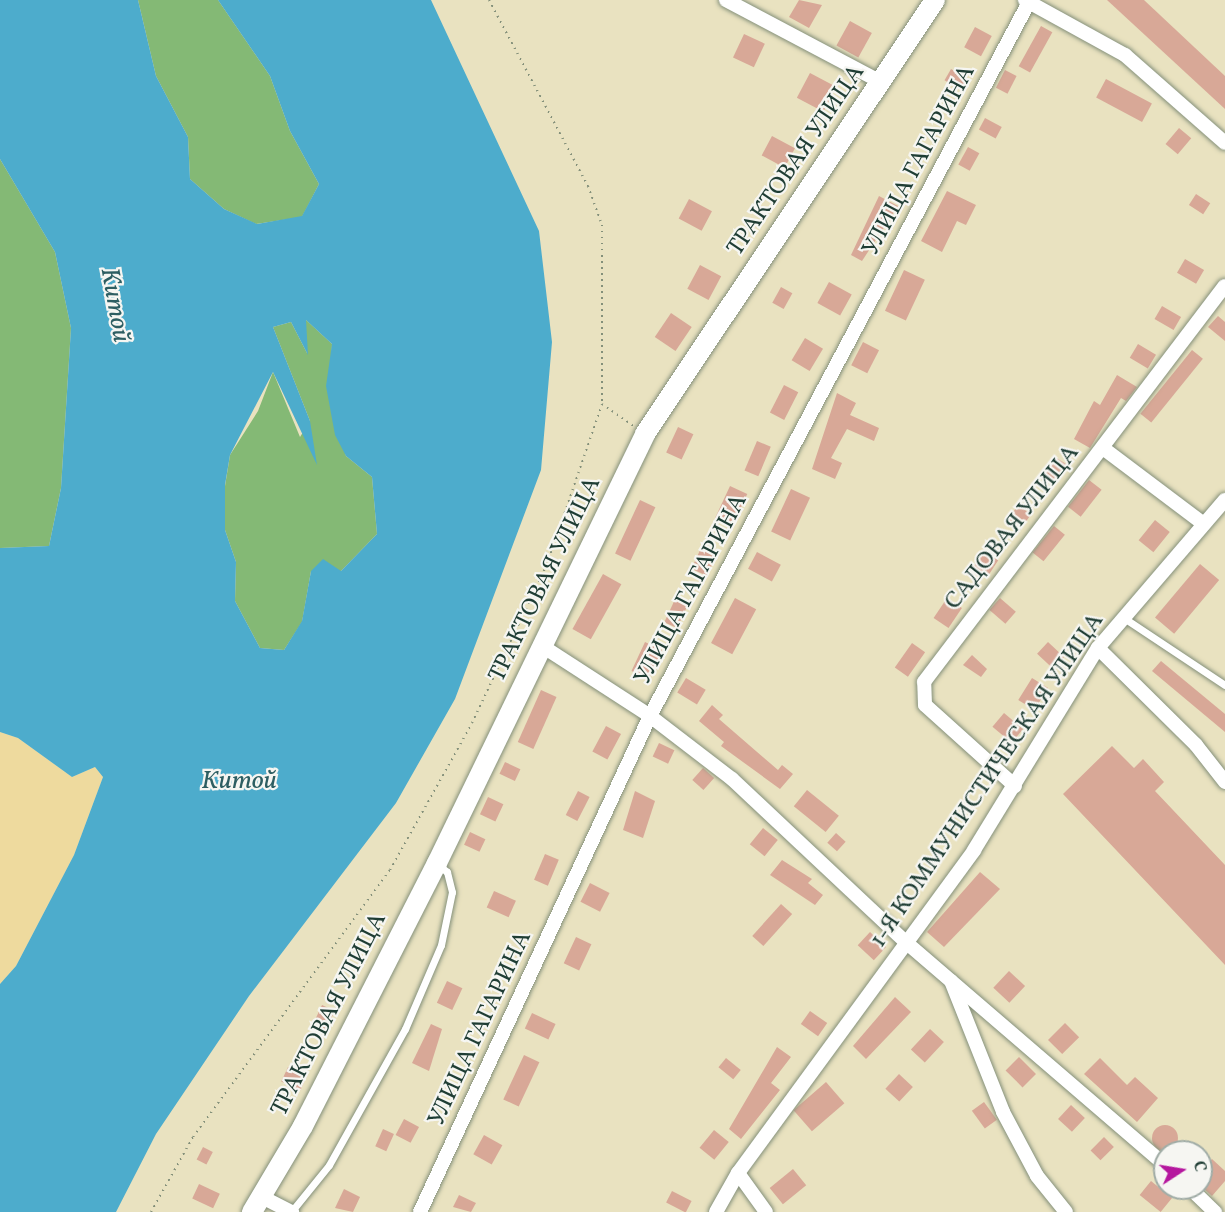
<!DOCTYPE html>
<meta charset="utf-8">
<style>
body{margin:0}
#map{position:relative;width:1225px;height:1212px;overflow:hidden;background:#e9e2c0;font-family:Vollkorn,serif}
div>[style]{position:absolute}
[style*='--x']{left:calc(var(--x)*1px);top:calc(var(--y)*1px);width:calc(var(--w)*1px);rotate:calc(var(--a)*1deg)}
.forest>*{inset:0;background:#84b975}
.sand>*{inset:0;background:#eeda9e}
.water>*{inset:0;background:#4daccc}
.building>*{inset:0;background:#d8a897;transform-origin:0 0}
.round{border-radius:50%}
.path>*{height:2px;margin-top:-1px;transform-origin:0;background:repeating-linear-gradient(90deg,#84907a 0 1.5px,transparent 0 6px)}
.roads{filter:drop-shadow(0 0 2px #84907a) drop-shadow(0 0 2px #84907a)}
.lane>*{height:7px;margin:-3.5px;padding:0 3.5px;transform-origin:3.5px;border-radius:3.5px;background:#fff}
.street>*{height:14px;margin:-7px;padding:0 7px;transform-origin:7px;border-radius:7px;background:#fff}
.secondary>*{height:20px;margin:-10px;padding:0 10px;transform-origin:10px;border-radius:10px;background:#fff}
span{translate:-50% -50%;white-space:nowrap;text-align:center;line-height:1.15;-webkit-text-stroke:4.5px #f6f6f2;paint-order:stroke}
.street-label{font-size:24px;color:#1f3d34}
.water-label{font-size:26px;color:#2d5e62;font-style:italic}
.north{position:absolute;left:1153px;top:1140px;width:60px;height:60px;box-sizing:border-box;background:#f6f6f2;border:2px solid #a0aca6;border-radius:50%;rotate:78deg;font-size:16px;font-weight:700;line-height:24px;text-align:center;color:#1f3d34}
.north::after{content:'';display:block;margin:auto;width:21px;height:27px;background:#b5179e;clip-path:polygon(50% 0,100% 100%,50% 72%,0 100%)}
</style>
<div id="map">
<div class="forest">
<i style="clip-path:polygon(138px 0,218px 0,270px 76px,290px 131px,319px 184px,302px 217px,256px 224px,224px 209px,190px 179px,188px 137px,156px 76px)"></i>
<i style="clip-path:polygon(0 159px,55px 252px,71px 328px,61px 488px,49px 546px,0 548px)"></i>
<i style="clip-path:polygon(305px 319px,332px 344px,330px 403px,346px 456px,372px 477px,377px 534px,341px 571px,311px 571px,302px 622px,284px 650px,260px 648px,235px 601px,236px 562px,225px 530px,225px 486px,230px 455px,258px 411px,273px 372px,300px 437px,310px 421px,273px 327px,291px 322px,307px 353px)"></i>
</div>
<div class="sand">
<i style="clip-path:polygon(0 732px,18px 738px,72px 777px,95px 767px,103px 777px,74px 855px,16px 966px,0 984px)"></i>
</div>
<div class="water">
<i style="clip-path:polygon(evenodd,0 0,138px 0,156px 76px,188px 137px,190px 179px,224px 209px,257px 224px,302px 216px,319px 184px,290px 131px,270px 76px,218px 0,431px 0,539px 231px,552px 342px,541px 470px,455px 699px,396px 803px,249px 996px,156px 1134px,116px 1212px,0 1212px,0 984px,16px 966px,74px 855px,103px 777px,95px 767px,72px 777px,18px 738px,0 732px,0 548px,49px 546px,61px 488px,71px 328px,55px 252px,0 159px,0 0,306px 320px,332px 344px,326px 386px,335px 435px,346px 456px,372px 477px,377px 534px,341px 571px,323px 559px,311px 571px,302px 621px,284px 650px,260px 648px,235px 601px,236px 562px,225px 530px,225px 485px,230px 455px,273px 372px,317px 465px,310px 421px,273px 327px,291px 322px,308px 355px,306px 320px)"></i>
</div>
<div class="building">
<i style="clip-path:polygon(799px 0,822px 5px,809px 28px,789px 17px)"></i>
<i style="clip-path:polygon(1107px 0,1144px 0,1225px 76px,1225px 109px)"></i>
<i style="left:850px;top:21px;width:25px;height:28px;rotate:29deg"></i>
<i style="left:1041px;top:26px;width:13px;height:46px;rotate:29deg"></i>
<i style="left:975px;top:27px;width:19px;height:23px;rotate:28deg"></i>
<i style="left:744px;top:34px;width:23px;height:26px;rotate:25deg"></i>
<i style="left:951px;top:69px;width:20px;height:13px;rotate:30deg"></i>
<i style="left:1005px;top:70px;width:13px;height:20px;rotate:27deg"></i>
<i style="left:810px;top:73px;width:30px;height:28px;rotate:28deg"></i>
<i style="left:1106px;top:79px;width:52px;height:21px;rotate:28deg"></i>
<i style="left:985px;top:118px;width:19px;height:13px;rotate:28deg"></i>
<i style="left:1179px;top:128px;width:16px;height:21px;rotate:40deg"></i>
<i style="left:772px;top:136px;width:26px;height:22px;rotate:28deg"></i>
<i style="left:968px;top:147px;width:13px;height:20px;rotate:29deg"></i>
<i style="clip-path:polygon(947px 191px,976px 205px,966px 225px,957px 221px,942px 252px,921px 241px)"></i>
<i style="left:1196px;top:194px;width:17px;height:13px;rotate:33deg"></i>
<i style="clip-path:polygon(879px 196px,898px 206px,862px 261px,851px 255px)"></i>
<i style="left:689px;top:199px;width:26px;height:22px;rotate:28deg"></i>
<i style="left:1185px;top:259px;width:22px;height:16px;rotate:30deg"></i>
<i style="left:700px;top:265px;width:24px;height:27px;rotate:28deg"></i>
<i style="left:904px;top:270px;width:23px;height:45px;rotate:25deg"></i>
<i style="left:829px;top:282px;width:26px;height:24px;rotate:29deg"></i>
<i style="left:781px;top:287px;width:13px;height:18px;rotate:29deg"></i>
<i style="left:1162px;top:306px;width:22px;height:15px;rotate:30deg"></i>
<i style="left:671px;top:313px;width:25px;height:29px;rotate:34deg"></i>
<i style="clip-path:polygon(1218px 316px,1225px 322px,1225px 341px,1208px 327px)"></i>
<i style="left:805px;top:338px;width:21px;height:26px;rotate:31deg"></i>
<i style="left:863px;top:342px;width:18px;height:26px;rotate:27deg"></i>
<i style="left:1138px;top:344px;width:21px;height:16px;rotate:31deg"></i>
<i style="left:1192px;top:350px;width:14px;height:82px;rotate:39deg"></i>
<i style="clip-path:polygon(1117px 375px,1137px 387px,1126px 401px,1121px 398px,1090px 448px,1074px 439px,1094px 401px,1100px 405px)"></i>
<i style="left:784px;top:385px;width:16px;height:31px;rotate:27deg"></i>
<i style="clip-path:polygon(837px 393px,856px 403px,850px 415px,879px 428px,874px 441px,847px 429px,831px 458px,842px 463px,835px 479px,812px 469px)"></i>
<i style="left:678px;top:427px;width:17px;height:28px;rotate:25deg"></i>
<i style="left:757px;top:441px;width:15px;height:32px;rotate:23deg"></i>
<i style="left:1055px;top:457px;width:15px;height:21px;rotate:32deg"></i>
<i style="left:1089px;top:480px;width:16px;height:34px;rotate:38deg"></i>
<i style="left:730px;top:486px;width:19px;height:35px;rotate:25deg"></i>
<i style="left:791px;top:489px;width:21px;height:47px;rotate:25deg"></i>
<i style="left:640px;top:500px;width:17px;height:59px;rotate:25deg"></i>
<i style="left:1018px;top:505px;width:16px;height:22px;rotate:35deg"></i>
<i style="left:1155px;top:520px;width:19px;height:26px;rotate:39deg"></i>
<i style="left:1054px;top:526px;width:14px;height:34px;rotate:39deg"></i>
<i style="left:702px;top:546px;width:17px;height:25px;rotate:25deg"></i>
<i style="left:984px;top:551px;width:17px;height:21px;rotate:33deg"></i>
<i style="left:757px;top:552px;width:27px;height:19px;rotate:28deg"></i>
<i style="left:1200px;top:564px;width:25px;height:70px;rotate:40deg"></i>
<i style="left:603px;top:574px;width:21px;height:63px;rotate:29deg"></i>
<i style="left:677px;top:595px;width:14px;height:30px;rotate:25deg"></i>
<i style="left:735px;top:598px;width:24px;height:51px;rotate:28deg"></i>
<i style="left:947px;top:598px;width:18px;height:24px;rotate:34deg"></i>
<i style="left:1000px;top:598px;width:21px;height:16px;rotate:41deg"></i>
<i style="left:645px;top:642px;width:19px;height:32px;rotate:25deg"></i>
<i style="left:1048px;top:642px;width:22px;height:16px;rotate:43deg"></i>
<i style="left:912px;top:643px;width:16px;height:30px;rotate:35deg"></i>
<i style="clip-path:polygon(972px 655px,987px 669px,981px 677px,963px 665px)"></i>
<i style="clip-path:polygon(1161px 661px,1225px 714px,1225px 732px,1152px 671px)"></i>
<i style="left:686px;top:678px;width:23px;height:17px;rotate:31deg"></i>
<i style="left:1032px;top:678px;width:19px;height:26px;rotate:32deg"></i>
<i style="left:541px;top:690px;width:17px;height:57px;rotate:24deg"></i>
<i style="clip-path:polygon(712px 705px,723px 715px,719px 719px,778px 770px,782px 765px,793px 774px,780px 789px,721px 746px,724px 742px,699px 721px)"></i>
<i style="left:1004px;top:713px;width:25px;height:18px;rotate:40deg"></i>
<i style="left:606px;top:726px;width:17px;height:29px;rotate:28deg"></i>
<i style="left:659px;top:743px;width:17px;height:15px;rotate:25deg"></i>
<i style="clip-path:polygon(1112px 746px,1134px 768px,1143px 759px,1164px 782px,1155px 791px,1225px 865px,1225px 965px,1063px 794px)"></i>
<i style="left:505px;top:762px;width:17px;height:13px;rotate:25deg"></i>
<i style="left:703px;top:768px;width:15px;height:16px;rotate:42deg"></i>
<i style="left:807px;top:790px;width:41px;height:21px;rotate:39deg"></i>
<i style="left:578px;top:791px;width:13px;height:27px;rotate:27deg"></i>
<i style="clip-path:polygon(635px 791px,655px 801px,643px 838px,623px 830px)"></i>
<i style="left:488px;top:797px;width:17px;height:19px;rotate:25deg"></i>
<i style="left:763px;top:828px;width:19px;height:21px;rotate:39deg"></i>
<i style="left:470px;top:832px;width:17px;height:14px;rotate:25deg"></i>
<i style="left:836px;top:833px;width:13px;height:13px;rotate:42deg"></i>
<i style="left:545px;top:854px;width:15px;height:28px;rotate:23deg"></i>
<i style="clip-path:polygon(782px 860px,812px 879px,808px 883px,823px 895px,815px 905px,770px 875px)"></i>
<i style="clip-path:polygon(980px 872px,1000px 889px,944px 947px,927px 932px)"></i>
<i style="left:590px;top:883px;width:22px;height:21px;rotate:27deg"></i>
<i style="left:494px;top:891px;width:24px;height:18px;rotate:24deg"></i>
<i style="left:781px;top:904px;width:15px;height:43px;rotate:42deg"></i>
<i style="left:870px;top:932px;width:22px;height:18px;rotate:43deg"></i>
<i style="left:576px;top:937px;width:17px;height:29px;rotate:25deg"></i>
<i style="left:1009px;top:971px;width:22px;height:23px;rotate:43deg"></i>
<i style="left:447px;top:981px;width:17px;height:24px;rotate:25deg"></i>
<i style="clip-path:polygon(895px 997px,911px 1012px,866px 1059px,853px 1046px)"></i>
<i style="left:322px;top:1005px;width:14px;height:24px;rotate:25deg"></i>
<i style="left:810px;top:1011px;width:21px;height:16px;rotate:35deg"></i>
<i style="left:532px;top:1013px;width:26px;height:17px;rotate:25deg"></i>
<i style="left:1065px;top:1023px;width:20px;height:24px;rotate:45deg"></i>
<i style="clip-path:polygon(431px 1024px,442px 1029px,429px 1071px,412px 1063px)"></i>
<i style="left:930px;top:1029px;width:19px;height:28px;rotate:43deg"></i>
<i style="clip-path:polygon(777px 1047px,791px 1057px,771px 1083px,780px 1090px,741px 1139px,729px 1129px)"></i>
<i style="left:524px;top:1055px;width:17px;height:49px;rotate:25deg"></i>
<i style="left:1019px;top:1057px;width:24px;height:19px;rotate:45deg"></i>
<i style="left:726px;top:1058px;width:19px;height:12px;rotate:39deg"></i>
<i style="clip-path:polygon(1100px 1058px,1127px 1085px,1135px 1077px,1158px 1098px,1137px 1122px,1084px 1074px)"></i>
<i style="left:288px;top:1067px;width:21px;height:16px;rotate:25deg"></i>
<i style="left:899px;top:1074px;width:19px;height:20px;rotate:43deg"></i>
<i style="left:826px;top:1082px;width:28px;height:43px;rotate:49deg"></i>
<i style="left:984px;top:1102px;width:22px;height:15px;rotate:54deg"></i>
<i style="left:1071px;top:1105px;width:19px;height:19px;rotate:43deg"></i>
<i style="left:404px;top:1119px;width:17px;height:18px;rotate:28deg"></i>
<i class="round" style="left:1152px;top:1125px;width:26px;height:26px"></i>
<i style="left:383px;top:1129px;width:12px;height:19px;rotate:24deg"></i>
<i style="left:714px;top:1130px;width:19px;height:23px;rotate:39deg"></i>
<i style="left:484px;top:1135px;width:21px;height:22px;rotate:29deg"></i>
<i style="left:1104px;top:1137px;width:14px;height:19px;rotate:45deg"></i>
<i style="left:203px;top:1147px;width:11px;height:14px;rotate:27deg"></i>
<i style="clip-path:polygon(1212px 1159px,1225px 1171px,1225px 1181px,1212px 1196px,1201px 1186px,1201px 1172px)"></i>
<i style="left:793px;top:1169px;width:21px;height:30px;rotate:51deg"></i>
<i style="left:1151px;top:1181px;width:27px;height:18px;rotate:39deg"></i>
<i style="left:199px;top:1184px;width:23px;height:16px;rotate:25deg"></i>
<i style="clip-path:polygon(344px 1189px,360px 1197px,353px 1212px,335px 1208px)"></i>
<i style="left:672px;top:1191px;width:22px;height:13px;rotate:27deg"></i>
<i style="clip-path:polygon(459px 1195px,476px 1203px,471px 1212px,453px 1207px)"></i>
</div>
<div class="path">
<i style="--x:489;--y:0;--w:211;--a:62"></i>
<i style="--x:588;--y:186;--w:41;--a:70.3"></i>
<i style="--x:602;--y:225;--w:179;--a:90"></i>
<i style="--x:602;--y:404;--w:38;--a:35"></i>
<i style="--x:151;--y:1212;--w:86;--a:-60.8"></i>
<i style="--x:193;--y:1137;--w:332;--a:-53.6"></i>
<i style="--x:390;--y:870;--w:168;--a:-60.8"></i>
<i style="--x:472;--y:723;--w:176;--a:-64.7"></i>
<i style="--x:547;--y:564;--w:169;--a:-71"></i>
</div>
<div class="roads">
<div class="lane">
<i style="--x:1124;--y:618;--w:121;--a:33.6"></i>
<i style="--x:291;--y:1212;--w:60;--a:-51"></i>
<i style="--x:329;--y:1165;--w:156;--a:-60.8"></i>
<i style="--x:405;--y:1029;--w:91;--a:-66.8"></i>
<i style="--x:441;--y:945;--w:54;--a:-78.3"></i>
<i style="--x:452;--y:892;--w:21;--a:-104"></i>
<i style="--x:447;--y:872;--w:11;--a:-139"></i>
</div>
<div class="street">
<i style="--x:726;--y:0;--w:175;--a:27.9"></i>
<i style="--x:1025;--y:0;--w:114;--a:28.8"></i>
<i style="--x:1125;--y:55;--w:133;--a:41.3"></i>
<i style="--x:1103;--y:448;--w:126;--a:37"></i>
<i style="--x:542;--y:646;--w:129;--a:32.9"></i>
<i style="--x:650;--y:716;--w:103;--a:37.5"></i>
<i style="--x:732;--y:779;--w:241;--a:43.2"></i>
<i style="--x:908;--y:944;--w:339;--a:40.7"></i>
<i style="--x:1098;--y:648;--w:138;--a:44.7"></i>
<i style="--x:1196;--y:745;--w:47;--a:51.9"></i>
<i style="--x:1015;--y:786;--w:121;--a:-138"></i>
<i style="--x:925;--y:705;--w:23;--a:-92"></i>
<i style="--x:924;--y:682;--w:497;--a:-52.8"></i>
<i style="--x:951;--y:981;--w:141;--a:68.3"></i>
<i style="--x:1003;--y:1112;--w:72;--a:62"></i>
<i style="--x:1037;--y:1176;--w:46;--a:51.1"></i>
<i style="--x:738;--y:1173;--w:48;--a:54.3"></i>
<i style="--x:1190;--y:1188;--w:35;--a:44"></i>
<i style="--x:262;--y:1197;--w:34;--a:27"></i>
<i style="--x:420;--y:1212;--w:547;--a:-65.12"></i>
<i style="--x:650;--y:716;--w:808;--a:-62.04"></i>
<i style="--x:716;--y:1212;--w:45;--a:-60.6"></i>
<i style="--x:738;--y:1173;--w:400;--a:-53.8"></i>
<i style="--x:974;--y:850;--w:237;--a:-58.5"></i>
<i style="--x:1098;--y:648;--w:195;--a:-49.4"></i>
</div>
<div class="secondary">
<i style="--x:252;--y:1212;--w:100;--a:-59.3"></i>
<i style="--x:303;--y:1126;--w:295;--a:-63"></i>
<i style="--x:437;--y:863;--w:477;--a:-64.1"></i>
<i style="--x:645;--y:434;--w:522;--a:-56.25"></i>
</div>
</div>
<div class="street-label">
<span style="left:797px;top:161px;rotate:-56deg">ТРАКТОВАЯ УЛИЦА</span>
<span style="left:920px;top:161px;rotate:-62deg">УЛИЦА ГАГАРИНА</span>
<span style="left:1013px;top:528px;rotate:-52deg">САДОВАЯ УЛИЦА</span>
<span style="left:546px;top:580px;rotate:-64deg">ТРАКТОВАЯ УЛИЦА</span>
<span style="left:692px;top:590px;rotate:-62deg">УЛИЦА ГАГАРИНА</span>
<span style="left:988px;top:781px;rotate:-56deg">1-Я КОММУНИСТИЧЕСКАЯ УЛИЦА</span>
<span style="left:330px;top:1015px;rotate:-63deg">ТРАКТОВАЯ УЛИЦА</span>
<span style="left:481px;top:1029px;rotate:-65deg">УЛИЦА ГАГАРИНА</span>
</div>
<div class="water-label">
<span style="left:114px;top:305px;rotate:80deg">Китой</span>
<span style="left:239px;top:782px">Китой</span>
</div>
<div class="north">С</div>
</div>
